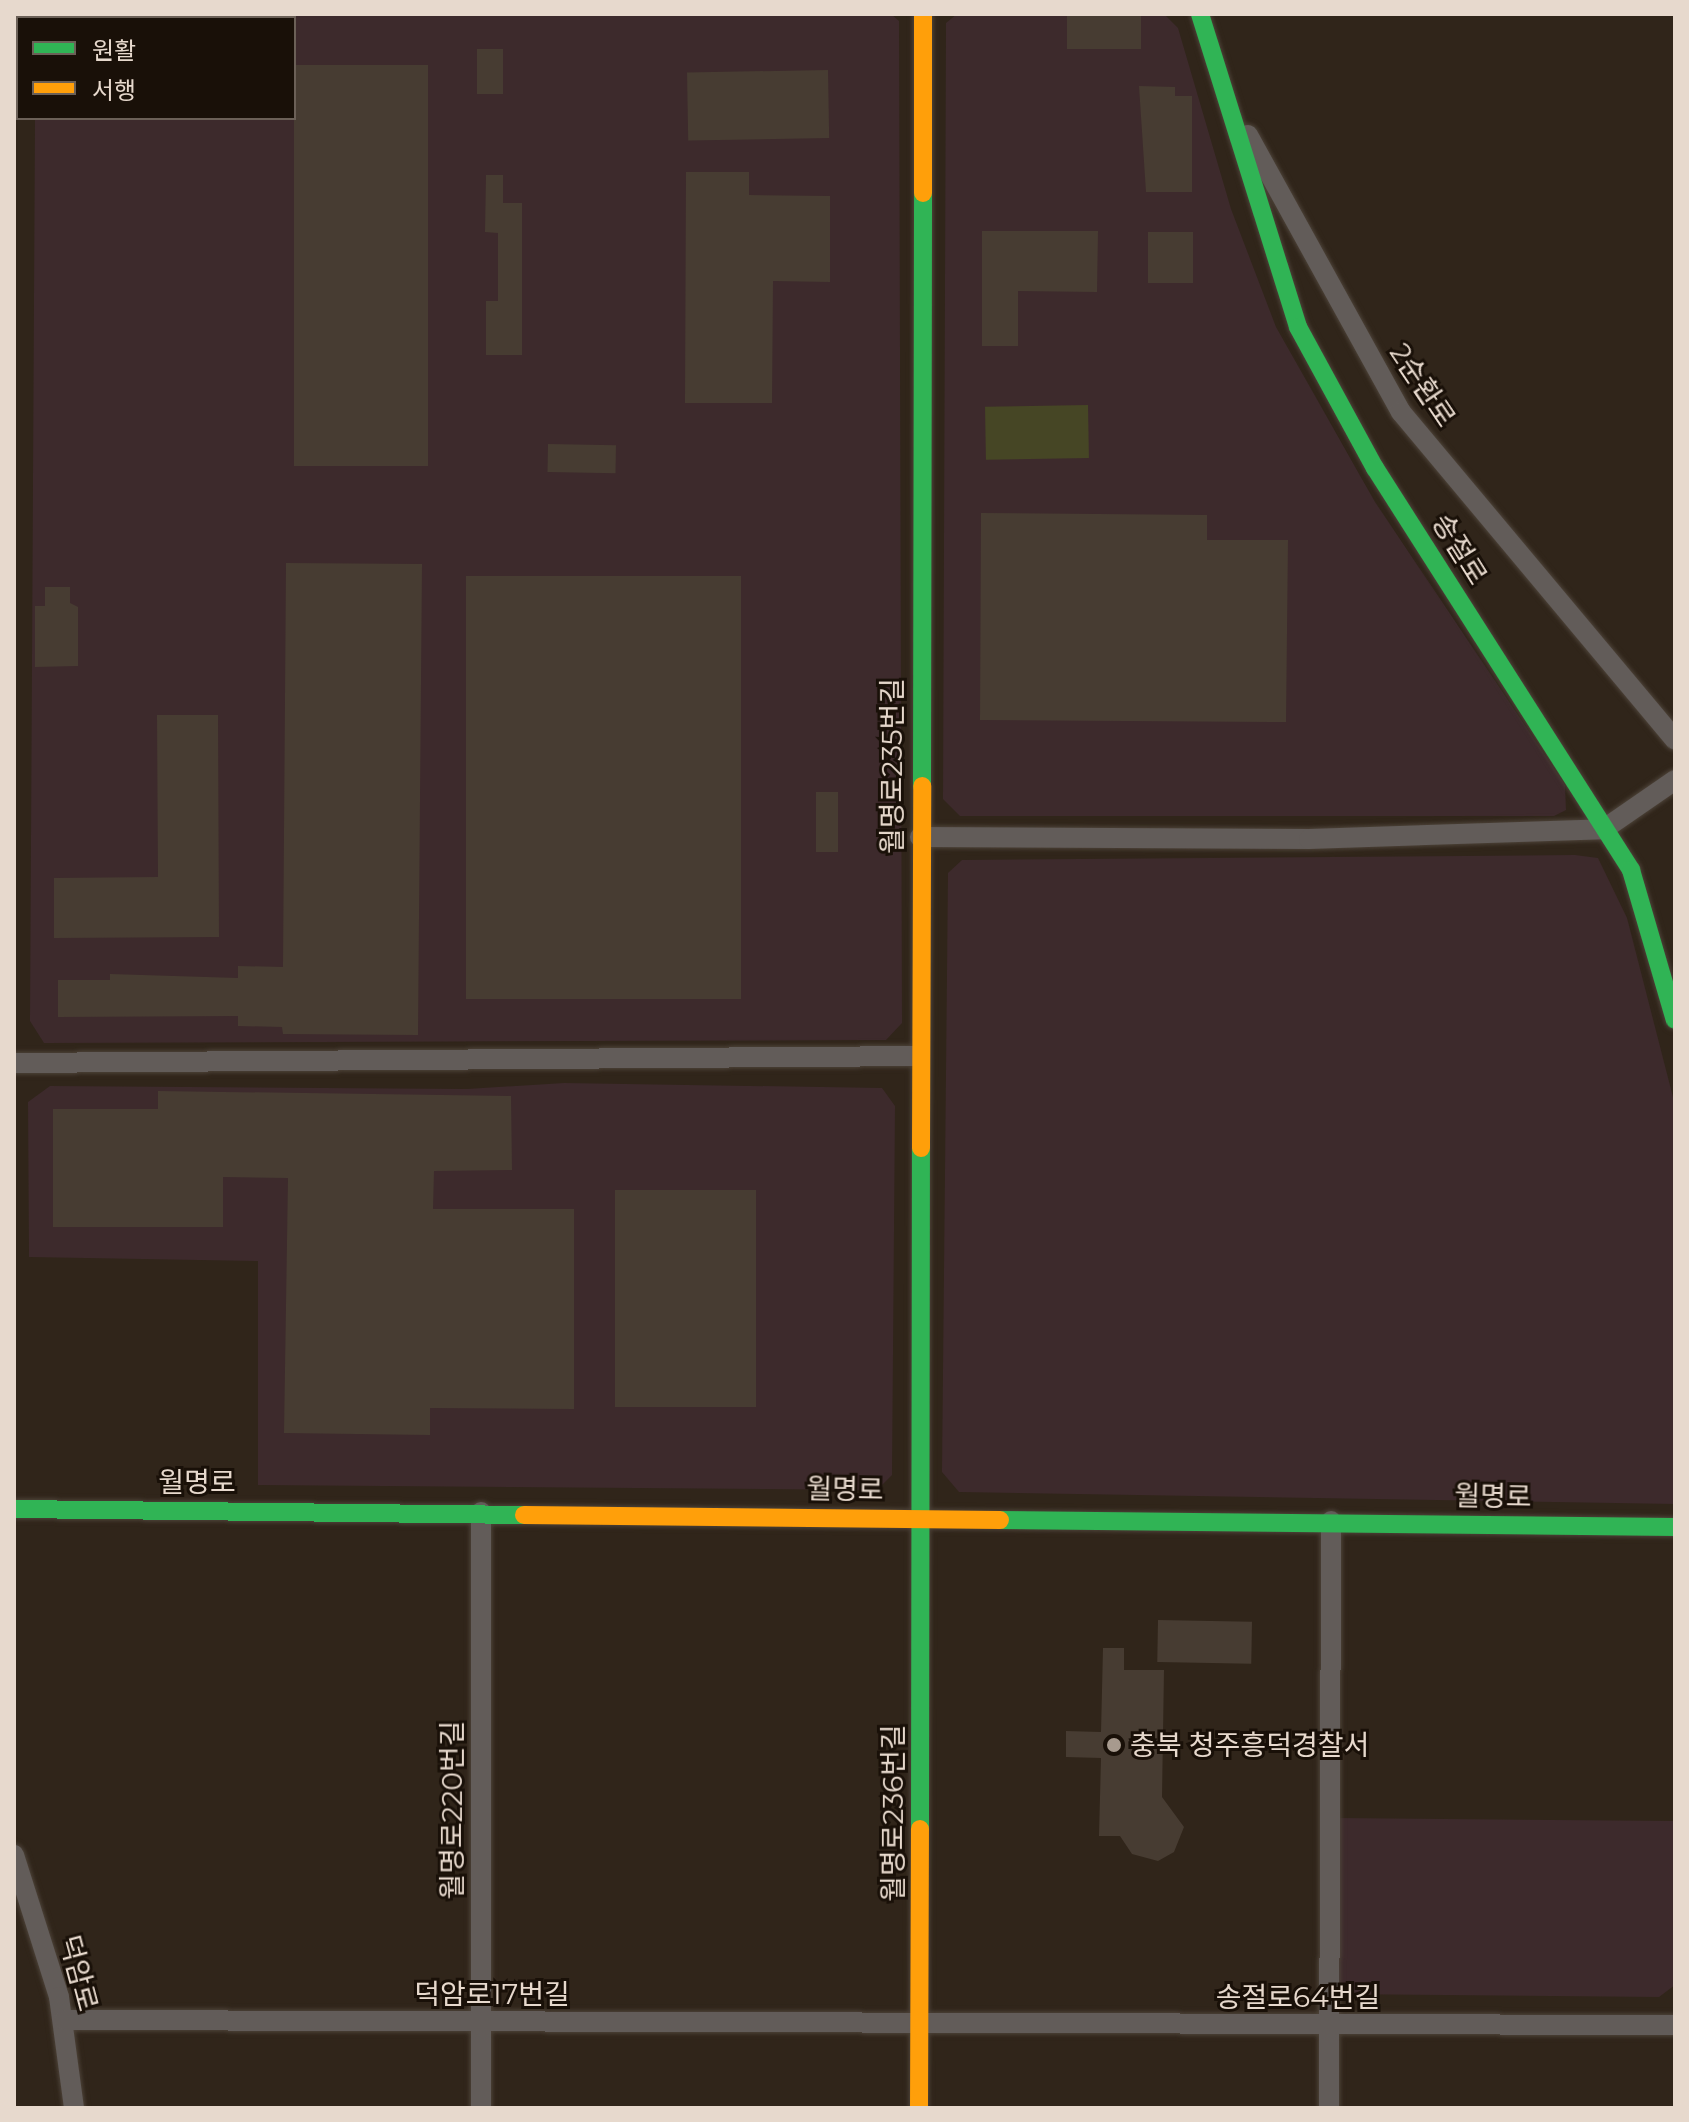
<!DOCTYPE html>
<meta charset="utf-8">
<style>
body{margin:0}
#map{position:relative;width:1689px;height:2122px;overflow:hidden;background:#30251a;font-family:Montserrat,"Noto Sans KR",sans-serif}
div>[style]{position:absolute}
[style*='--x']{left:calc(var(--x)*1px);top:calc(var(--y)*1px);width:calc(var(--w)*1px);rotate:calc(var(--a)*1deg)}
.industrial>*{inset:0;background:#3d2a2c}
.green>*{inset:0;background:#464625;transform-origin:0 0}
.building>*{inset:0;background:#473c32;transform-origin:0 0}
.roads{filter:drop-shadow(0 0 2px #4c4238) drop-shadow(0 0 2px #4c4238)}
.street>*{height:20px;margin:-10px;padding:0 10px;transform-origin:10px;border-radius:10px;background:#625c59}
.fast>*{height:18px;margin:-9px;padding:0 9px;transform-origin:9px;border-radius:9px;background:#30b455}
.slow>*{height:18px;margin:-9px;padding:0 9px;transform-origin:9px;border-radius:9px;background:#ff9f0a}
.dots>*{width:22px;height:22px;translate:-50% -50%;box-sizing:border-box;border:4px solid #191008;border-radius:50%}
span{translate:-50% -50%;white-space:nowrap;text-align:center;line-height:1.15;-webkit-text-stroke:6px #191008;paint-order:stroke}
.street-label{font-size:28px;color:#e7d9cd}
.poi-label{font-size:28px;color:#e7d9cd}
.left{translate:0 -50%;text-align:left}
.frame{position:absolute;inset:0;border:16px solid #e7d9cd;pointer-events:none}
.legend{position:absolute;left:16px;top:16px;width:280px;height:104px;box-sizing:border-box;background:#191008;border:2px solid #6b6057;margin:0;padding:10px 14px;list-style:none;font-size:24px;color:#e7d9cd}
.legend li{display:flex;align-items:center;gap:16px;height:40px}
.legend b{width:40px;border:2px solid #6b6057}
</style>
<div id="map">
<div class="industrial">
<i style="clip-path:polygon(41px 14px,891px 14px,899px 21px,902px 1023px,886px 1040px,44px 1043px,30px 1021px,35px 118px,294px 118px,294px 18px)"></i>
<i style="clip-path:polygon(957px 14px,1164px 14px,1178px 28px,1231px 209px,1276px 327px,1375px 502px,1565px 785px,1566px 810px,1554px 816px,960px 816px,943px 799px,946px 23px)"></i>
<i style="clip-path:polygon(1575px 855px,1598px 858px,1627px 918px,1675px 1105px,1675px 1504px,959px 1492px,942px 1472px,948px 873px,962px 860px)"></i>
<i style="clip-path:polygon(564px 1083px,882px 1088px,895px 1106px,892px 1475px,877px 1490px,258px 1485px,258px 1261px,29px 1257px,28px 1102px,50px 1086px,467px 1089px)"></i>
<i style="clip-path:polygon(1337px 1818px,1675px 1821px,1675px 1985px,1659px 1997px,1333px 1994px)"></i>
</div>
<div class="green">
<i style="left:1088px;top:405px;width:53px;height:103px;rotate:89deg"></i>
</div>
<div class="building">
<i style="left:1067px;top:14px;width:74px;height:35px"></i>
<i style="left:477px;top:49px;width:26px;height:45px"></i>
<i style="left:294px;top:65px;width:134px;height:401px"></i>
<i style="left:828px;top:70px;width:68px;height:141px;rotate:89deg"></i>
<i style="clip-path:polygon(1139px 86px,1175px 87px,1175px 96px,1192px 96px,1192px 192px,1146px 192px)"></i>
<i style="clip-path:polygon(686px 172px,749px 172px,749px 195px,830px 196px,830px 282px,773px 281px,772px 403px,685px 403px)"></i>
<i style="clip-path:polygon(486px 175px,503px 175px,503px 203px,522px 203px,522px 355px,486px 355px,486px 301px,498px 301px,498px 233px,485px 232px)"></i>
<i style="clip-path:polygon(982px 231px,1098px 231px,1097px 292px,1018px 291px,1018px 346px,982px 346px)"></i>
<i style="left:1148px;top:232px;width:45px;height:51px"></i>
<i style="left:548px;top:444px;width:68px;height:28px;rotate:1deg"></i>
<i style="clip-path:polygon(981px 513px,1207px 515px,1207px 540px,1288px 540px,1286px 722px,980px 720px)"></i>
<i style="clip-path:polygon(286px 563px,422px 564px,418px 1035px,283px 1034px,282px 1027px,238px 1026px,238px 1016px,58px 1017px,58px 980px,110px 980px,110px 974px,238px 978px,238px 966px,283px 967px)"></i>
<i style="left:466px;top:576px;width:275px;height:423px"></i>
<i style="clip-path:polygon(45px 587px,70px 587px,70px 603px,78px 607px,78px 666px,35px 667px,35px 606px,45px 606px)"></i>
<i style="clip-path:polygon(157px 715px,218px 715px,219px 937px,54px 938px,54px 878px,158px 877px)"></i>
<i style="left:816px;top:792px;width:22px;height:60px"></i>
<i style="clip-path:polygon(158px 1091px,511px 1096px,512px 1170px,434px 1171px,433px 1209px,574px 1209px,574px 1409px,430px 1408px,430px 1435px,284px 1433px,288px 1178px,223px 1177px,223px 1227px,53px 1227px,53px 1109px,158px 1109px)"></i>
<i style="left:615px;top:1190px;width:141px;height:217px"></i>
<i style="left:1158px;top:1620px;width:94px;height:42px;rotate:1deg"></i>
<i style="clip-path:polygon(1103px 1648px,1124px 1648px,1124px 1670px,1164px 1670px,1162px 1797px,1184px 1827px,1174px 1852px,1158px 1861px,1132px 1854px,1120px 1836px,1099px 1836px,1101px 1758px,1066px 1757px,1066px 1731px,1101px 1732px)"></i>
</div>
<div class="roads">
<div class="street">
<i style="--x:1248;--y:135;--w:316;--a:61.1"></i>
<i style="--x:1401;--y:412;--w:427;--a:50.1"></i>
<i style="--x:920;--y:837;--w:389;--a:0.3"></i>
<i style="--x:1309;--y:839;--w:295;--a:-1.9"></i>
<i style="--x:1604;--y:829;--w:86;--a:-34.6"></i>
<i style="--x:14;--y:1063;--w:905;--a:-0.44"></i>
<i style="--x:14;--y:1855;--w:149;--a:72.4"></i>
<i style="--x:59;--y:1997;--w:112;--a:82.3"></i>
<i style="--x:64;--y:2020;--w:1611;--a:0.18"></i>
<i style="--x:481;--y:2108;--w:596;--a:-90"></i>
<i style="--x:1329;--y:2108;--w:587;--a:-89.8"></i>
</div>
<div class="fast">
<i style="--x:1200;--y:14;--w:328;--a:72.6"></i>
<i style="--x:1298;--y:327;--w:161;--a:61.4"></i>
<i style="--x:1375;--y:468;--w:477;--a:57.5"></i>
<i style="--x:1631;--y:870;--w:156;--a:73.7"></i>
<i style="--x:922;--y:786;--w:593;--a:-89.9"></i>
<i style="--x:14;--y:1509;--w:510;--a:0.67"></i>
<i style="--x:1000;--y:1520;--w:675;--a:0.59"></i>
<i style="--x:920;--y:1829;--w:681;--a:-89.92"></i>
</div>
<div class="slow">
<i style="--x:923;--y:193;--w:179;--a:-90"></i>
<i style="--x:921;--y:1148;--w:362;--a:-89.8"></i>
<i style="--x:524;--y:1515;--w:476;--a:0.6"></i>
<i style="--x:919;--y:2108;--w:279;--a:-89.8"></i>
</div>
</div>
<div class="dots">
<i style="left:1114px;top:1745px;background:#a79a8e"></i>
</div>
<div class="street-label">
<span style="left:1423px;top:385px;rotate:56deg">2순환로</span>
<span style="left:1460px;top:549px;rotate:58deg">송절로</span>
<span style="left:892px;top:766px;rotate:-90deg">월명로235번길</span>
<span style="left:197px;top:1482px">월명로</span>
<span style="left:845px;top:1489px;rotate:1deg">월명로</span>
<span style="left:1493px;top:1496px;rotate:1deg">월명로</span>
<span style="left:452px;top:1810px;rotate:-90deg">월명로220번길</span>
<span style="left:893px;top:1813px;rotate:-90deg">월명로236번길</span>
<span style="left:79px;top:1973px;rotate:75deg">덕암로</span>
<span style="left:492px;top:1994px">덕암로17번길</span>
<span style="left:1298px;top:1997px">송절로64번길</span>
</div>
<div class="poi-label">
<span class="left" style="left:1130px;top:1745px">충북 청주흥덕경찰서</span>
</div>
<div class="frame"></div>
<ul class="legend">
<li><b style="height:10px;background:#30b455"></b>원활</li>
<li><b style="height:10px;background:#ff9f0a"></b>서행</li>
</ul>
</div>
